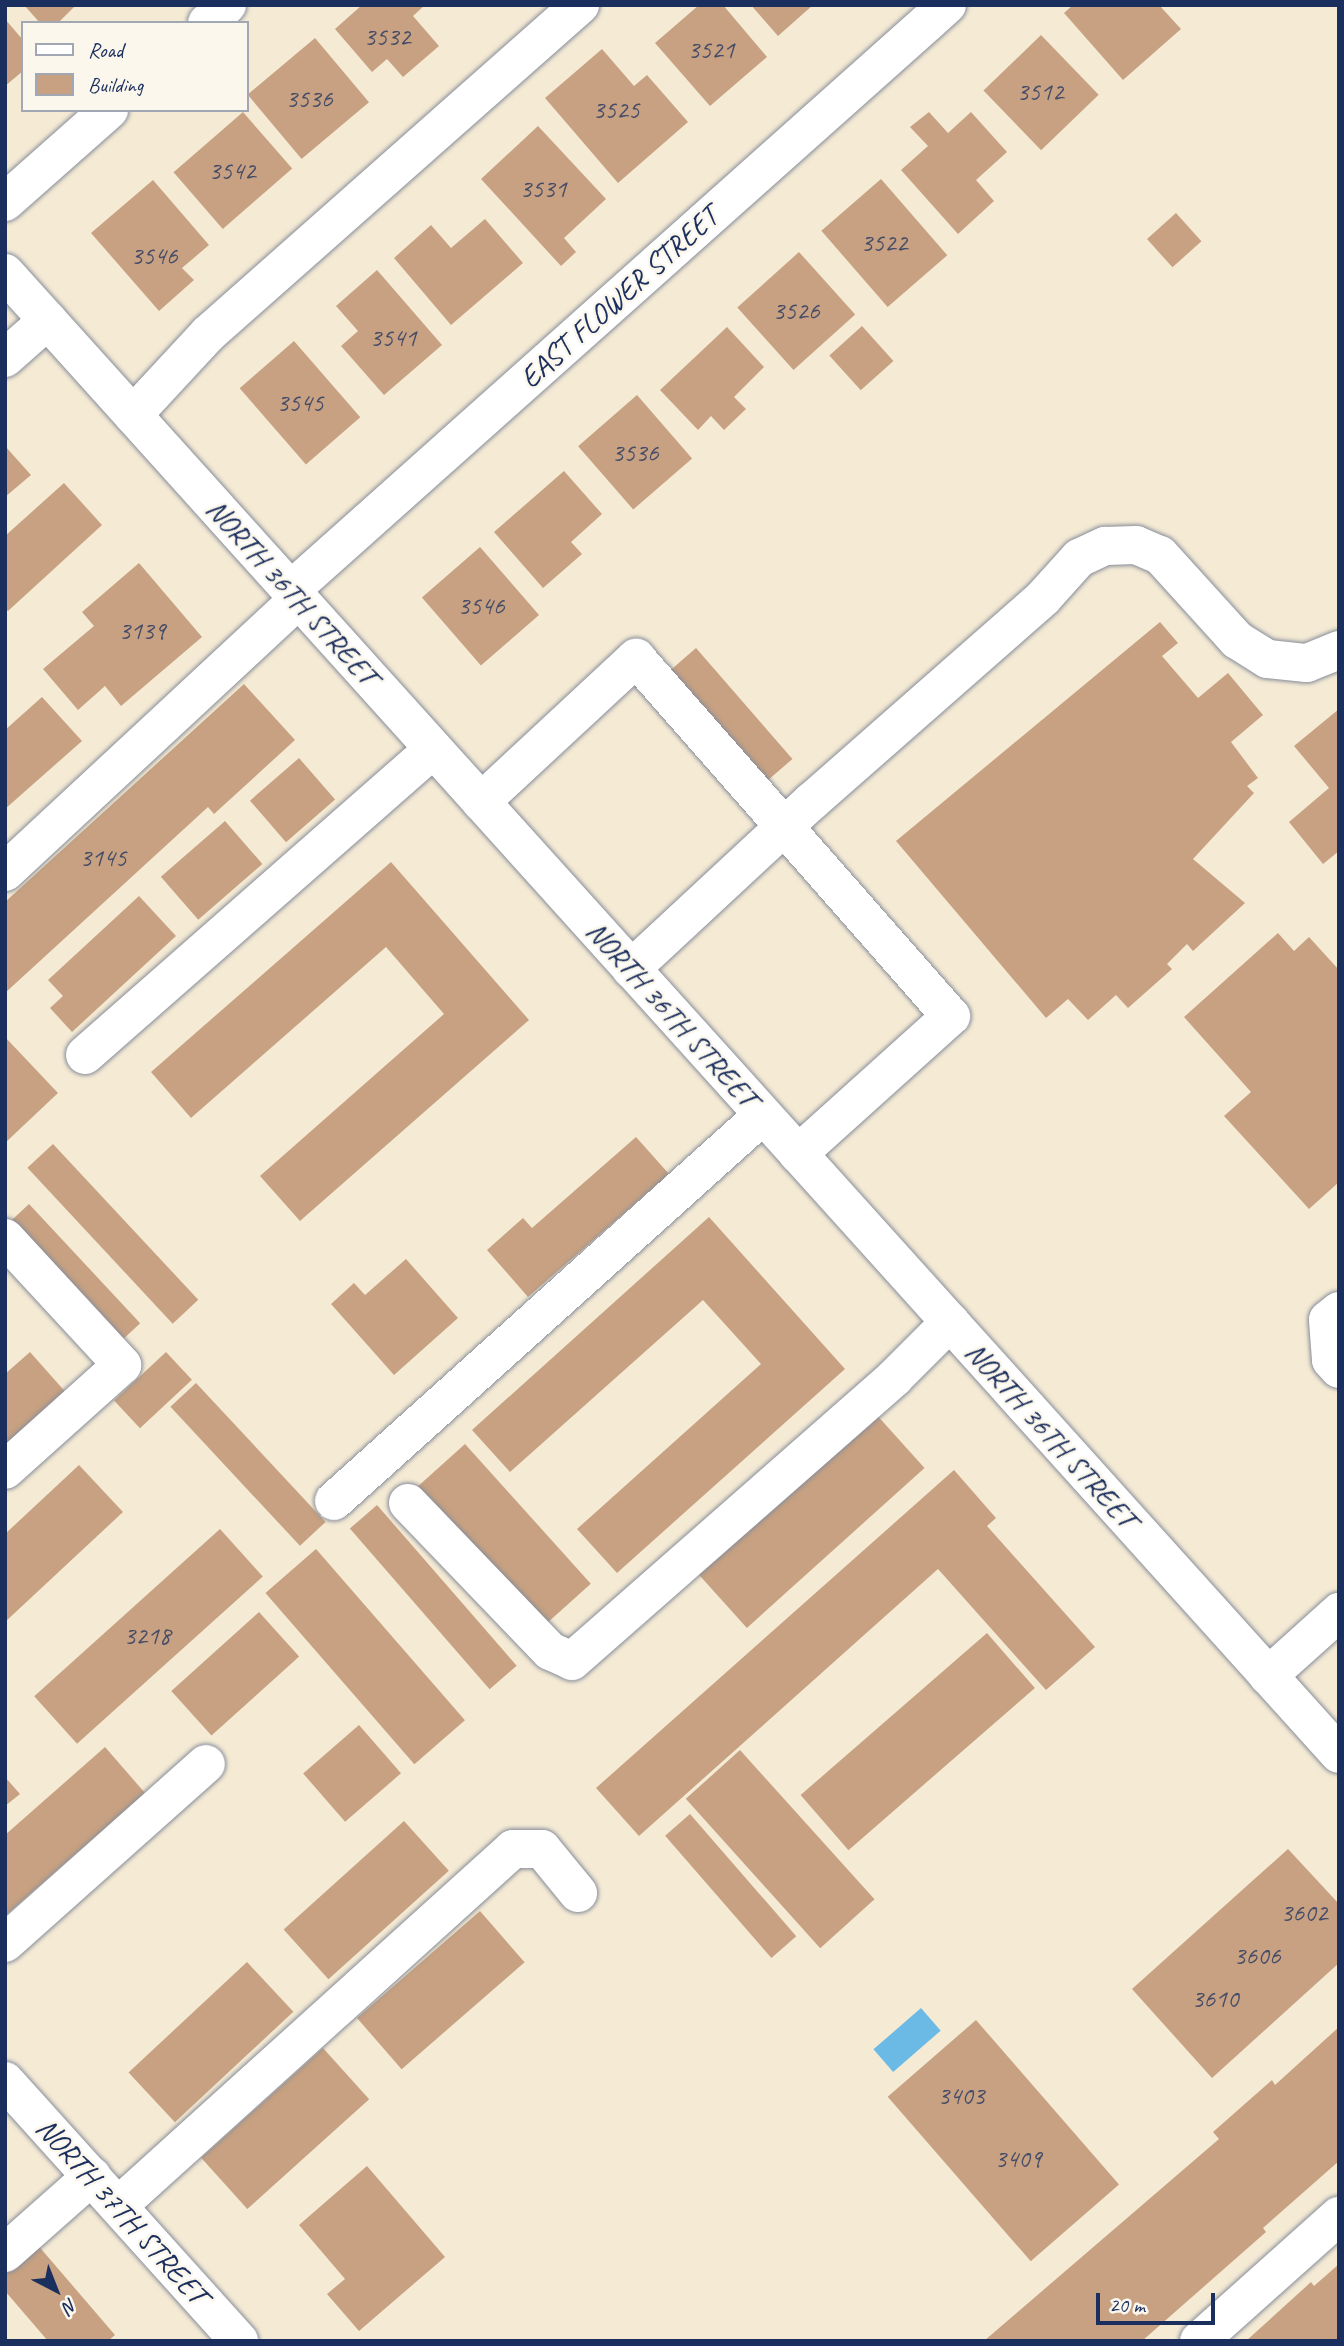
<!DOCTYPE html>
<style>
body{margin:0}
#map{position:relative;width:1344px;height:2346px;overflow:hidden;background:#f5ebd5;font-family:Caveat,sans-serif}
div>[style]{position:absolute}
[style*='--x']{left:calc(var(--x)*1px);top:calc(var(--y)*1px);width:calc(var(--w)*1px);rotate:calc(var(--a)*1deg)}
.water>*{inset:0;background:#6bbae6;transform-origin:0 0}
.building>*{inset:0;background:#c7a181;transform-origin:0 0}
.roads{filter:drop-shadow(0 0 2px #888d9a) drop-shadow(0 0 2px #888d9a)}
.minor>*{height:38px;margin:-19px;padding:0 19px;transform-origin:19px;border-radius:19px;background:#fff}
.major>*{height:38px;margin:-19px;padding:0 19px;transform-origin:19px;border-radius:19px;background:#fff}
span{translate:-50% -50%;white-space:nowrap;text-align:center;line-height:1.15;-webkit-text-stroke:5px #fbf7ec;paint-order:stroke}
.number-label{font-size:26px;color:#464c67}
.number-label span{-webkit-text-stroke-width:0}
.street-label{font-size:30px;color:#1b2f5e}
.frame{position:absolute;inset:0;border:7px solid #1b2f5e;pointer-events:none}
.legend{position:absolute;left:21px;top:21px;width:228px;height:91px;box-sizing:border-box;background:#fbf7ec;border:2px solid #a1a7b3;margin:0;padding:9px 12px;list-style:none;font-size:21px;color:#1b2f5e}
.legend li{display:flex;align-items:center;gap:14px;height:35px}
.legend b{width:35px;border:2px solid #a1a7b3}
.north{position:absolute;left:21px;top:2255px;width:70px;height:70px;-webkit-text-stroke:5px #fbf7ec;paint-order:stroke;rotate:138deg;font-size:19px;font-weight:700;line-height:28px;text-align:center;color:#1b2f5e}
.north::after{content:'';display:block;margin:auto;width:24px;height:32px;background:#1b2f5e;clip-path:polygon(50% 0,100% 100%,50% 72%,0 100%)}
.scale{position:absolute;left:1096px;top:2293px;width:119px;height:32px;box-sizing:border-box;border:4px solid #1b2f5e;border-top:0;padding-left:9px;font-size:21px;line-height:24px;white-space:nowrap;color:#1b2f5e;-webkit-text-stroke:5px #fbf7ec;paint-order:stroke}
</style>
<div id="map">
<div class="water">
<i style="left:921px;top:2008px;width:30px;height:63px;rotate:49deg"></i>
</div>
<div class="building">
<i style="clip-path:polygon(24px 5px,76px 5px,58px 23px,40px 23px)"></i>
<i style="clip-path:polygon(362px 5px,425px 5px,413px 16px,439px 46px,403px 77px,387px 59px,372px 72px,335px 29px)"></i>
<i style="clip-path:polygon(699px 5px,723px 5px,767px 57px,710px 106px,655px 43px)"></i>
<i style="clip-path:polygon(751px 5px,813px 5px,778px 36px)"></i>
<i style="clip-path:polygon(1073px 5px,1159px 5px,1181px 29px,1123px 80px,1064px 13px)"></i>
<i style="clip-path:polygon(5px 19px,23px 40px,23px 71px,5px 86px)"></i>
<i style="left:1041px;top:35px;width:83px;height:80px;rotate:46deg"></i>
<i style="left:315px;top:38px;width:84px;height:88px;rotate:50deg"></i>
<i style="clip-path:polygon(602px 49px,634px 86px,647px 75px,688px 122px,618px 183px,545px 98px)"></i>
<i style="left:243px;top:112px;width:75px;height:92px;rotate:49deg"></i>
<i style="clip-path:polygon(929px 112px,948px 133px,971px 112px,1007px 152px,976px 180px,994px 201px,958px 234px,901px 170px,928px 146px,910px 127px)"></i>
<i style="clip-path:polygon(538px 126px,606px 199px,564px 238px,576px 252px,561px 266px,481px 179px)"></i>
<i style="left:881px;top:179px;width:101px;height:79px;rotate:49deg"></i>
<i style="clip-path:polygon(153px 180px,209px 245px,182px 268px,194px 280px,159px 311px,91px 233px)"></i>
<i style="left:1176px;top:213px;width:38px;height:39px;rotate:48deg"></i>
<i style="clip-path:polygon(485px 219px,523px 263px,451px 325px,394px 258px,431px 225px,451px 248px)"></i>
<i style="left:799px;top:252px;width:84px;height:83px;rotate:48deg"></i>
<i style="clip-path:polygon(377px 270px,442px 345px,384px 395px,341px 346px,358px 331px,336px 306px)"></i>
<i style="left:862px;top:326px;width:47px;height:44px;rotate:48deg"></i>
<i style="clip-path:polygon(727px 327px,764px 367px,734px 397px,746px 409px,724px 430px,711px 416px,698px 430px,660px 390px)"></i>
<i style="left:294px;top:341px;width:101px;height:72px;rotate:49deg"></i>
<i style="left:637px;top:395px;width:84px;height:78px;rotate:49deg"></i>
<i style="clip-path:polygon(5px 446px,31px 475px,5px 497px)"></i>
<i style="clip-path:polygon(564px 471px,602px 514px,571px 542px,582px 554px,543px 588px,494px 532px)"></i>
<i style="clip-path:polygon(64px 483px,102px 525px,8px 611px,5px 608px,5px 536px)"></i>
<i style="left:480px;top:547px;width:90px;height:77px;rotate:49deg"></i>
<i style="clip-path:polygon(139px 563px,202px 637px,121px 706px,105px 686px,78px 710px,43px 669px,94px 626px,82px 612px)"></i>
<i style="clip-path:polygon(1160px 622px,1178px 643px,1162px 656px,1198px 698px,1228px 673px,1263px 715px,1231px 742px,1258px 778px,1247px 786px,1254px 793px,1193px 859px,1245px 903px,1193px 951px,1187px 944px,1167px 964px,1172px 969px,1128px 1008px,1116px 995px,1088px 1020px,1068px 999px,1046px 1018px,896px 841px)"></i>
<i style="left:696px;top:648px;width:147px;height:38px;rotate:49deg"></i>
<i style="clip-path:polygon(244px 684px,295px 740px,214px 814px,208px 807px,5px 993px,5px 902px)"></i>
<i style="clip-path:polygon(42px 697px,82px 741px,5px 809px,5px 730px)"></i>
<i style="clip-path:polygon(1339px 709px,1339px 851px,1323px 864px,1289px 822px,1329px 788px,1294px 746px)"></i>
<i style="left:299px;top:758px;width:55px;height:65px;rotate:49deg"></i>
<i style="left:225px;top:821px;width:57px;height:85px;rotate:49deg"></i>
<i style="clip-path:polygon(391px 862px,529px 1020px,300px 1221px,260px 1176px,444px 1014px,386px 947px,191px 1118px,151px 1072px)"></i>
<i style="clip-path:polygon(139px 896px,176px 936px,72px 1032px,50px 1008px,63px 996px,48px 980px)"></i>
<i style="clip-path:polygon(1278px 933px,1294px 951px,1309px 937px,1339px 970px,1339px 1182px,1309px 1209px,1224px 1116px,1251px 1092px,1184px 1017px)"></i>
<i style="clip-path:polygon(5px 1037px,58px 1093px,5px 1143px)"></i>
<i style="clip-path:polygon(636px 1137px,669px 1174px,528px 1297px,487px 1250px,523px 1218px,532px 1228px)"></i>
<i style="left:53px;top:1144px;width:213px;height:35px;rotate:47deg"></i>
<i style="left:29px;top:1204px;width:163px;height:33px;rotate:47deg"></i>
<i style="clip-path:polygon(709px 1217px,845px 1369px,617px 1573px,577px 1529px,761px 1364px,703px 1300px,510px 1472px,472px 1430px)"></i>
<i style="clip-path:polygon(406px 1259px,458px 1318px,394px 1375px,331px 1304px,354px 1283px,365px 1295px)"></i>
<i style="clip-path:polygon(30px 1352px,69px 1396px,5px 1452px,5px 1374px)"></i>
<i style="left:166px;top:1352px;width:38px;height:71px;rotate:47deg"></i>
<i style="left:196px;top:1383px;width:190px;height:35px;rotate:47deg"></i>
<i style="left:875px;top:1413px;width:74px;height:239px;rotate:48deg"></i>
<i style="left:465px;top:1444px;width:188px;height:64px;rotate:48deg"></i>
<i style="clip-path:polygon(79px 1465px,123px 1512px,5px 1622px,5px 1534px)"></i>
<i style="clip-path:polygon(954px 1470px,996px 1518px,987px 1526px,1095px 1647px,1046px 1690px,938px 1569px,639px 1836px,596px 1788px)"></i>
<i style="left:377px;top:1505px;width:213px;height:36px;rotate:49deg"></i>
<i style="left:220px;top:1529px;width:64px;height:250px;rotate:48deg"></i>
<i style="left:316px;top:1549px;width:227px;height:67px;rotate:49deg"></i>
<i style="left:259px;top:1612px;width:60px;height:118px;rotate:48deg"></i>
<i style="left:987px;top:1633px;width:73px;height:247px;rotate:49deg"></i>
<i style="left:359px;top:1725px;width:64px;height:74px;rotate:49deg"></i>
<i style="clip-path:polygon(105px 1747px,145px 1793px,5px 1916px,5px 1835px)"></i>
<i style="left:740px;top:1750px;width:201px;height:73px;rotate:48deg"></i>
<i style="clip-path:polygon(5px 1777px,20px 1794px,5px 1806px)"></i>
<i style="left:690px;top:1814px;width:162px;height:33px;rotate:49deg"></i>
<i style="left:404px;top:1821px;width:67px;height:162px;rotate:48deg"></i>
<i style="clip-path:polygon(1288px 1849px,1339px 1904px,1339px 1963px,1212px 2078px,1132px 1989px)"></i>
<i style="left:480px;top:1911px;width:68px;height:163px;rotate:49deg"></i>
<i style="left:247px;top:1962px;width:68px;height:162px;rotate:47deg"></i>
<i style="left:976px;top:2020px;width:218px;height:117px;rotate:49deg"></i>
<i style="clip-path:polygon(1339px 2027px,1339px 2161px,1263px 2228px,1266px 2232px,1142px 2341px,984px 2341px,1219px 2139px,1213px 2132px,1272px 2080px,1275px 2085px)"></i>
<i style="left:323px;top:2048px;width:69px;height:164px;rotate:48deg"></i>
<i style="clip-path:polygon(367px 2166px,445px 2257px,359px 2331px,327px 2294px,345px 2279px,299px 2225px)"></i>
<i style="clip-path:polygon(36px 2243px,115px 2335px,108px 2341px,48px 2341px,5px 2291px,5px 2269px)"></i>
<i style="clip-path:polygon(1339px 2264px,1339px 2341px,1246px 2341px,1311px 2282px,1314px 2286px)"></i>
</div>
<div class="roads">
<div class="minor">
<i style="--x:207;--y:23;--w:27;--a:-42"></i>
<i style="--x:5;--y:202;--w:139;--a:-41.5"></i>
<i style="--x:5;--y:358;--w:57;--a:-41.5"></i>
<i style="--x:133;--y:415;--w:110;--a:-47.2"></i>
<i style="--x:208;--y:334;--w:497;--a:-41.5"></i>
<i style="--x:291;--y:590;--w:879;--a:-41.73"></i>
<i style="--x:481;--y:802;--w:212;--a:-42.9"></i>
<i style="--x:636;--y:658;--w:477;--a:48.7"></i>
<i style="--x:951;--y:1016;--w:206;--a:138"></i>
<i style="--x:5;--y:872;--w:401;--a:-42.9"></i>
<i style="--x:631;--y:969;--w:246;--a:-42.9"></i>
<i style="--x:811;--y:802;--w:309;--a:-41.3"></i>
<i style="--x:1043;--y:598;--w:54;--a:-48"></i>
<i style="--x:1079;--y:558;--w:29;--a:-25"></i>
<i style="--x:1105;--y:546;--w:31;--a:-2"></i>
<i style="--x:1136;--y:545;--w:26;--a:23"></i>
<i style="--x:1160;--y:555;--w:115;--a:47.8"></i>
<i style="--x:1237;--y:640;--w:36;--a:32"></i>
<i style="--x:1268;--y:659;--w:39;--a:6"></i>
<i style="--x:1307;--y:663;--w:35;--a:-22"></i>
<i style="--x:85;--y:1055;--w:463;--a:-41.3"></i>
<i style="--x:5;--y:1238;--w:173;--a:47.3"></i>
<i style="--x:122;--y:1365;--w:157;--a:138.1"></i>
<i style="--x:1339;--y:1311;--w:14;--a:141"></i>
<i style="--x:1328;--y:1320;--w:40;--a:85.7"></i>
<i style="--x:1331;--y:1360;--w:12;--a:48"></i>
<i style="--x:334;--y:1501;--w:577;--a:-41.98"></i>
<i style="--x:408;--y:1503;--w:205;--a:46.2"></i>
<i style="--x:550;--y:1651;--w:24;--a:24"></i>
<i style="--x:572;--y:1661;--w:430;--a:-41.3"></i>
<i style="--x:895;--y:1377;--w:78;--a:-45"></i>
<i style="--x:5;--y:1943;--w:269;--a:-41.7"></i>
<i style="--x:5;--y:2081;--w:350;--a:48"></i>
<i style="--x:118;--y:2206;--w:532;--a:-42.11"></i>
<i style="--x:513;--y:1849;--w:29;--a:0"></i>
<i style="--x:542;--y:1849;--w:57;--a:50.7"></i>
<i style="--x:5;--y:2253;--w:116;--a:-41.5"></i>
<i style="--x:1199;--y:2341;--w:188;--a:-41.8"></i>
</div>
<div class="major">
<i style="--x:5;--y:273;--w:1993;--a:47.99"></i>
<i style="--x:1268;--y:1676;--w:96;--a:-42"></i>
</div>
</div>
<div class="number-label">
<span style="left:387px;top:37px">3532</span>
<span style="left:711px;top:50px">3521</span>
<span style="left:1040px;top:92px">3512</span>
<span style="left:309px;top:99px">3536</span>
<span style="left:616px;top:110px">3525</span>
<span style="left:232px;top:171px">3542</span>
<span style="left:543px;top:189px">3531</span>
<span style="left:884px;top:243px">3522</span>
<span style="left:154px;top:256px">3546</span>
<span style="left:796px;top:311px">3526</span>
<span style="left:393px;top:338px">3541</span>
<span style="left:300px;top:403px">3545</span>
<span style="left:635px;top:453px">3536</span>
<span style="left:481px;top:606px">3546</span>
<span style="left:142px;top:631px">3139</span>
<span style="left:103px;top:858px">3145</span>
<span style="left:147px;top:1636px">3218</span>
<span style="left:1304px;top:1913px">3602</span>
<span style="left:1257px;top:1956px">3606</span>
<span style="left:1215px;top:1999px">3610</span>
<span style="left:961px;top:2096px">3403</span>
<span style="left:1018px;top:2159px">3409</span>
</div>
<div class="street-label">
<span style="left:619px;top:297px;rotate:-42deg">EAST FLOWER STREET</span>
<span style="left:292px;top:592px;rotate:48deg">NORTH 36TH STREET</span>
<span style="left:672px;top:1014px;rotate:48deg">NORTH 36TH STREET</span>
<span style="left:1051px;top:1435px;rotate:48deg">NORTH 36TH STREET</span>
<span style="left:122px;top:2211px;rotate:48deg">NORTH 37TH STREET</span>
</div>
<div class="frame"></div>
<ul class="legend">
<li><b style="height:9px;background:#fff"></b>Road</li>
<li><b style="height:19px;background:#c7a181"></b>Building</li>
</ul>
<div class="north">N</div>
<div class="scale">20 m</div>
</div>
